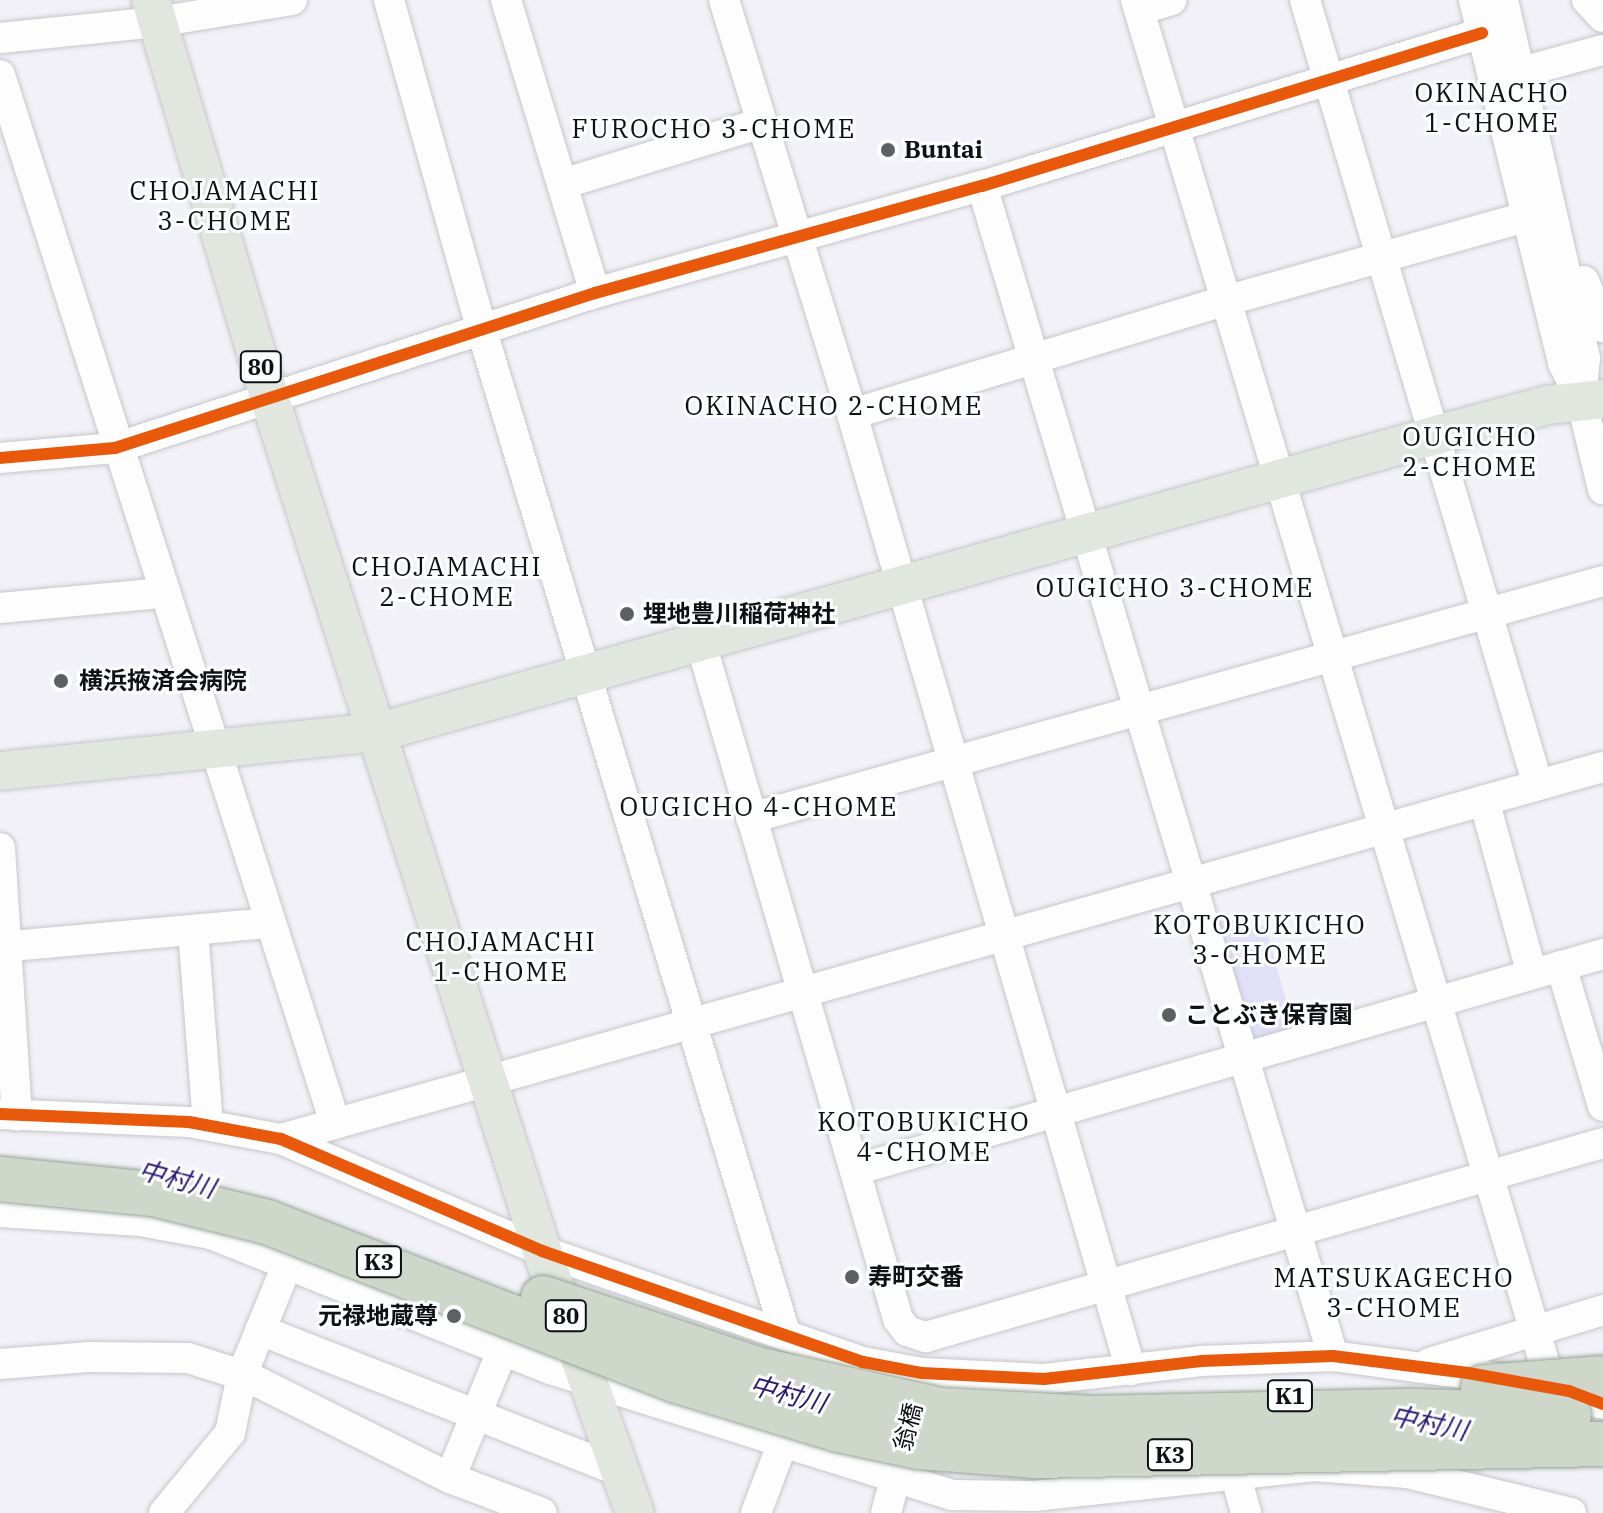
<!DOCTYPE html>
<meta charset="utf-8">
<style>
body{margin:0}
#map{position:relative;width:1603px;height:1513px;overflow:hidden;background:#f1f1f7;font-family:"IBM Plex Serif","Noto Sans JP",serif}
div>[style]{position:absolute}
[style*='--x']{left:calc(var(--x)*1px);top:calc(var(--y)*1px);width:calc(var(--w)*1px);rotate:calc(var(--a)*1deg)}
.green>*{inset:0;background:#e0e1f8}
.roads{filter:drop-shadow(0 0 2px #c6c6cb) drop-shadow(0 0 2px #c6c6cb)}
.minor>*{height:30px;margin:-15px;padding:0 15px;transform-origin:15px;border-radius:15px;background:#fdfdfe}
.major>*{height:38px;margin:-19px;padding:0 19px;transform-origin:19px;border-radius:19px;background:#e1e6df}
.bridges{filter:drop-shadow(0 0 2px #99a397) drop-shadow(0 0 2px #99a397)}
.highway-bridge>*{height:44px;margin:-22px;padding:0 22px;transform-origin:22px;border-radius:22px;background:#ced7ca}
.cycleway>*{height:12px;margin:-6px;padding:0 6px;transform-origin:6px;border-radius:6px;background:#e8590c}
.dots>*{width:22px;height:22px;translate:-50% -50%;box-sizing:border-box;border:4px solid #fcfdff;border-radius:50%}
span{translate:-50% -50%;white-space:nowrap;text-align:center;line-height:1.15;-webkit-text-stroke:6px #fcfdff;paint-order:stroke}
.shield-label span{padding:2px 6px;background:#fcfdff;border:2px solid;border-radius:6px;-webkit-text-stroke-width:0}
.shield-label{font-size:22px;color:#0f1013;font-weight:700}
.poi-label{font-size:24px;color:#0f1013;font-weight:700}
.left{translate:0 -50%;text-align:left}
.right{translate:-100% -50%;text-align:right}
.street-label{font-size:24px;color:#0f1013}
.neighbourhood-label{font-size:26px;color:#0f1013;letter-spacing:2px}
.water-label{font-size:26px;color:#2a1970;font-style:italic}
</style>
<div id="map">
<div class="green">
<i style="clip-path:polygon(1242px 915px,1247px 930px,1265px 925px,1295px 1032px,1248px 1045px,1213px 923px)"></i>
</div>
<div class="roads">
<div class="minor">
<i style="--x:389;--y:0;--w:344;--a:74.3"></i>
<i style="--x:482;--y:331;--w:1050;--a:73.17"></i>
<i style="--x:506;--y:0;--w:306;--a:73.1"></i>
<i style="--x:724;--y:0;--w:433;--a:72.8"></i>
<i style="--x:852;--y:414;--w:996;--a:73.73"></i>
<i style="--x:1136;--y:0;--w:1449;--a:73.32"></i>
<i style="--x:1305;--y:0;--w:819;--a:73.47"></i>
<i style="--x:1474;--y:0;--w:374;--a:76.2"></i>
<i style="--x:1563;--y:363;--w:40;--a:63.4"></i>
<i style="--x:1581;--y:399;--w:93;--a:76.3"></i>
<i style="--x:1503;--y:0;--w:367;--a:77.1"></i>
<i style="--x:1585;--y:358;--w:41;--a:95.6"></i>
<i style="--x:1587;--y:0;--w:23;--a:47"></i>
<i style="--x:1139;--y:10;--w:34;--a:-17"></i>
<i style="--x:0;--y:38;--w:158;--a:-5.8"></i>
<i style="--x:157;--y:22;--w:137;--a:-9.3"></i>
<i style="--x:1532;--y:69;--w:73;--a:-15"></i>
<i style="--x:0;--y:75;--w:1100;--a:72.27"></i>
<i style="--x:562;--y:184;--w:208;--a:-17"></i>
<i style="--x:982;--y:186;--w:1222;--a:73.3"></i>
<i style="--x:1584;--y:281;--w:50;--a:67.6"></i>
<i style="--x:852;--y:414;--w:390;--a:-16.9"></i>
<i style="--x:1225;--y:301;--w:313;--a:-15.6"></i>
<i style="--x:0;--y:458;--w:115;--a:-5"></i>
<i style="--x:115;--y:448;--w:504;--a:-17.9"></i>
<i style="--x:595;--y:293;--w:402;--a:-15.5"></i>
<i style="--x:982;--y:186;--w:523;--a:-17.01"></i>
<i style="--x:0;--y:608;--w:164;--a:-5.3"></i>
<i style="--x:700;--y:640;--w:707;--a:73.74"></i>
<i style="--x:898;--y:1319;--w:15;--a:53"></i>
<i style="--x:907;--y:1331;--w:20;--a:18"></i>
<i style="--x:926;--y:1337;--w:704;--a:-15.99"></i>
<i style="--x:1484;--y:800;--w:180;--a:74.6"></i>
<i style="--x:751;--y:818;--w:884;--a:-15.54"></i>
<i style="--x:0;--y:848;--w:268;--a:86.4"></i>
<i style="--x:193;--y:930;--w:195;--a:85.6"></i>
<i style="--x:0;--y:947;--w:271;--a:-5.1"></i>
<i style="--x:1561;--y:966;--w:146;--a:73.3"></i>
<i style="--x:0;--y:1114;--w:189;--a:2.4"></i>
<i style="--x:189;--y:1122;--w:94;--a:10.5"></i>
<i style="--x:281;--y:1139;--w:284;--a:23.2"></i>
<i style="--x:542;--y:1251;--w:340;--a:19.1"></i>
<i style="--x:863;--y:1362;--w:60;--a:10.6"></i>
<i style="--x:922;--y:1373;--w:122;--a:2.8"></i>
<i style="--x:1044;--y:1379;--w:158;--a:-6.5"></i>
<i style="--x:1201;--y:1361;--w:132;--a:-2.2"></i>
<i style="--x:1333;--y:1356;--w:175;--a:7.6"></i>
<i style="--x:281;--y:1139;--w:1373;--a:-15.72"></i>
<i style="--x:855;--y:1170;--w:779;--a:-16.11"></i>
<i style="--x:0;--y:1212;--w:140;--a:3.7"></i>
<i style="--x:140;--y:1221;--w:72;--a:10.4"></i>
<i style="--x:211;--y:1234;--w:365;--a:21.7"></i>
<i style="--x:550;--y:1369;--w:421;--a:17.4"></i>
<i style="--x:952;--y:1495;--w:82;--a:0.7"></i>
<i style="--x:1034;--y:1496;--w:282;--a:-6.1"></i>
<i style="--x:1314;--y:1466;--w:93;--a:4.3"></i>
<i style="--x:1407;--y:1473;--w:169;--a:13.7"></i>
<i style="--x:260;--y:1330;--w:387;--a:21.4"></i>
<i style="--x:1429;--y:1363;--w:182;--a:-16.9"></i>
<i style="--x:0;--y:1364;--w:88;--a:-4.5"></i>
<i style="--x:88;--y:1357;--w:100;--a:0.6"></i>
<i style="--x:188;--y:1358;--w:63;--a:17.6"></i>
<i style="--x:248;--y:1377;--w:226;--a:26.6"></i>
<i style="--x:450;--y:1478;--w:98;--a:20.8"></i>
<i style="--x:1557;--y:1389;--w:48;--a:18.1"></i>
<i style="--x:1236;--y:1477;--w:37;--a:74"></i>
<i style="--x:450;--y:1478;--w:137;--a:-67.7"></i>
<i style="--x:164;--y:1513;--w:104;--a:-50.5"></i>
<i style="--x:230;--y:1433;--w:59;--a:-78.3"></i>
<i style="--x:242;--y:1375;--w:121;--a:-67.7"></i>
<i style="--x:756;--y:1513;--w:76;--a:-69.2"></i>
<i style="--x:886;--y:1513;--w:51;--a:-75.1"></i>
</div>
<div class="major">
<i style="--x:151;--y:0;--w:416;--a:73.4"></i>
<i style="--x:270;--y:399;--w:894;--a:72.29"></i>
<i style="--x:542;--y:1251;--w:278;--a:70.5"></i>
<i style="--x:0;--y:771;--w:381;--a:-5.9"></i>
<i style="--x:379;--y:732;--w:1098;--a:-15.69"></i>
<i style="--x:1436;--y:435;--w:115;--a:-15.1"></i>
<i style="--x:1547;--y:405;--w:56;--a:-6.1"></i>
</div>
</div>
<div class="bridges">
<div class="highway-bridge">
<i style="--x:0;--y:1179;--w:154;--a:5.6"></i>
<i style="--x:153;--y:1194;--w:117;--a:13.8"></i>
<i style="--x:267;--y:1222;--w:437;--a:21.2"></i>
<i style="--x:674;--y:1380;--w:172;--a:16.9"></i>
<i style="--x:839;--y:1430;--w:81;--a:12.1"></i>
<i style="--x:918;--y:1447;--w:116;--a:4.4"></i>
<i style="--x:1034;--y:1456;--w:569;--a:-1.21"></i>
<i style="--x:543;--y:1298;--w:229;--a:18.4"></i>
<i style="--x:760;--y:1370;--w:184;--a:12.5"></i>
<i style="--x:940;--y:1410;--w:153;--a:3"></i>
<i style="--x:1093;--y:1418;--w:320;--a:-1.3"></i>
<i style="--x:1413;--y:1411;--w:156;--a:1.5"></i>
<i style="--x:1483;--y:1387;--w:120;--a:-4.3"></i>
</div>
</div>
<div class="cycleway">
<i style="--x:0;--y:458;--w:115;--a:-5"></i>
<i style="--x:115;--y:448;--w:504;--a:-17.9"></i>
<i style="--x:595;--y:293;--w:402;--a:-15.5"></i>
<i style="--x:982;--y:186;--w:523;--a:-17.01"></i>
<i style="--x:0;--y:1114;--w:189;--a:2.4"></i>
<i style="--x:189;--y:1122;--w:94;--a:10.5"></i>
<i style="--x:281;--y:1139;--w:284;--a:23.2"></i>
<i style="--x:542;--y:1251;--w:340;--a:19.1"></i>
<i style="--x:863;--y:1362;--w:60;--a:10.6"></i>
<i style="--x:922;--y:1373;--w:122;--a:2.8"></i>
<i style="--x:1044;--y:1379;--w:158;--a:-6.5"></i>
<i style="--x:1201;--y:1361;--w:132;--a:-2.2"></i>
<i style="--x:1333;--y:1356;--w:136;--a:7.2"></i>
<i style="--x:1468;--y:1373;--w:103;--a:10.1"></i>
<i style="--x:1569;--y:1391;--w:36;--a:21"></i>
</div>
<div class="dots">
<i style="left:888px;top:150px;background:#5e5f63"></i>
<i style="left:627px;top:614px;background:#5e5f63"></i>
<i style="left:61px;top:681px;background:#5e5f63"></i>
<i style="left:1169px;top:1015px;background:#5e5f63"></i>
<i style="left:852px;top:1277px;background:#5e5f63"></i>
<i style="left:454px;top:1316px;background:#5e5f63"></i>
</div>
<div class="shield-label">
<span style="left:261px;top:367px">80</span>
<span style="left:379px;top:1262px">K3</span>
<span style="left:566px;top:1316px">80</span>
<span style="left:1290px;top:1396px">K1</span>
<span style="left:1170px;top:1455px">K3</span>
</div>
<div class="poi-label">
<span class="left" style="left:904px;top:150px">Buntai</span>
<span class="left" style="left:643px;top:614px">埋地豊川稲荷神社</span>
<span class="left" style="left:79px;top:681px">横浜掖済会病院</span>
<span class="left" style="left:1185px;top:1015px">ことぶき保育園</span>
<span class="left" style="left:868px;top:1277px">寿町交番</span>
<span class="right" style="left:438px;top:1316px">元禄地蔵尊</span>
</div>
<div class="street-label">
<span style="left:908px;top:1427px;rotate:-75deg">翁橋</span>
</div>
<div class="neighbourhood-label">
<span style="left:1492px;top:108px">OKINACHO<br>1-CHOME</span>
<span style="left:714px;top:129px">FUROCHO 3-CHOME</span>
<span style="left:225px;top:206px">CHOJAMACHI<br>3-CHOME</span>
<span style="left:834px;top:406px">OKINACHO 2-CHOME</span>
<span style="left:1470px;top:452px">OUGICHO<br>2-CHOME</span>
<span style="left:447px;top:582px">CHOJAMACHI<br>2-CHOME</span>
<span style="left:1175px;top:588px">OUGICHO 3-CHOME</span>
<span style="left:759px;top:807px">OUGICHO 4-CHOME</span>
<span style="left:1260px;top:940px">KOTOBUKICHO<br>3-CHOME</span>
<span style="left:501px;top:957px">CHOJAMACHI<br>1-CHOME</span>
<span style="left:924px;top:1137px">KOTOBUKICHO<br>4-CHOME</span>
<span style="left:1394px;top:1293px">MATSUKAGECHO<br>3-CHOME</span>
</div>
<div class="water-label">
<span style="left:177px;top:1179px;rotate:15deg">中村川</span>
<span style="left:788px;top:1394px;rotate:15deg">中村川</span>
<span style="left:1429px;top:1423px;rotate:12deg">中村川</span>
</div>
</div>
